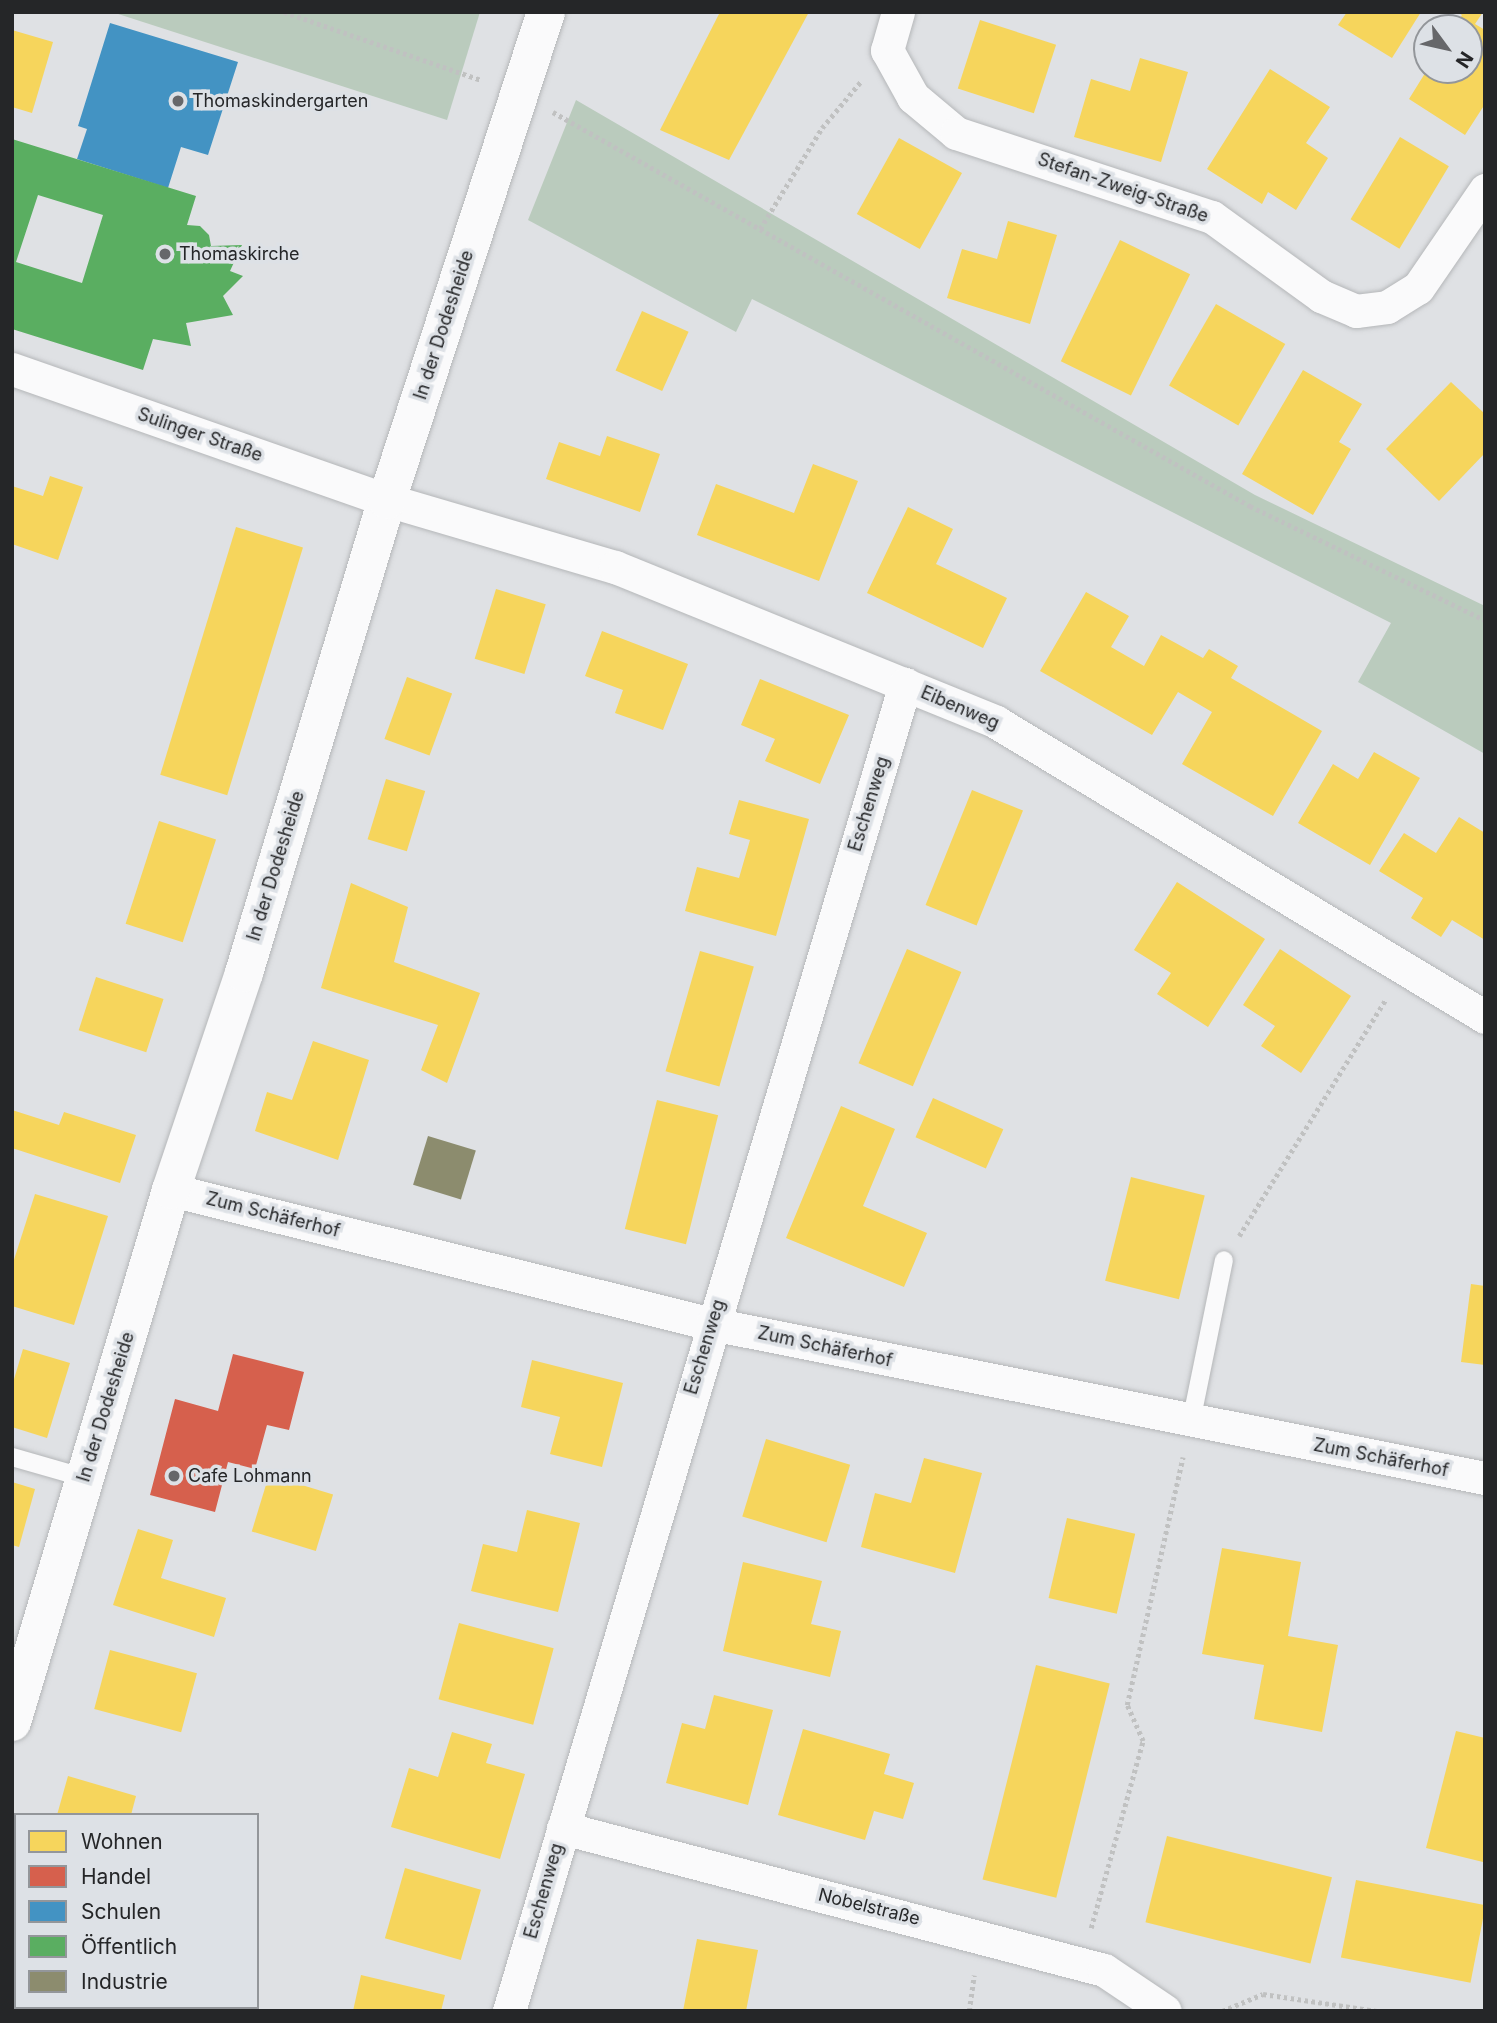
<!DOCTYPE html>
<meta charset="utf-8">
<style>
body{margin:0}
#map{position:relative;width:1497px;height:2023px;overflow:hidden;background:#dfe1e4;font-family:Inter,sans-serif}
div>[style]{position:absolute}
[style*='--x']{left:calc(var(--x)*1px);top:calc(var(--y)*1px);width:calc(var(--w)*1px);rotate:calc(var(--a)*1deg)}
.green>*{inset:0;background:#bacbbd}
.homes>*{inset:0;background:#f6d55c;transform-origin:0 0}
.shops>*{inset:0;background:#d6604d}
.schools>*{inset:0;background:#4393c3}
.public>*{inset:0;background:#5aae61}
.industry>*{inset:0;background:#8c8c6e;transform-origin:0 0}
.path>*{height:4.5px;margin-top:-2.25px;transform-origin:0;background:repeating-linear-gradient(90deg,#c0c1c1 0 3.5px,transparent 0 7px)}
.roads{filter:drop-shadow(0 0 2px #b5b7b9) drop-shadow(0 0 2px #b5b7b9)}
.service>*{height:18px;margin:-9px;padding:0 9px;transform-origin:9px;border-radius:9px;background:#fafafb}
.minor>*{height:33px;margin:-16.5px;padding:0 16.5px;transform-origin:16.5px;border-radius:16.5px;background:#fafafb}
.tertiary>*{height:38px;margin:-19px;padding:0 19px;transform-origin:19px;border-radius:19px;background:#fafafb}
.dots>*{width:19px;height:19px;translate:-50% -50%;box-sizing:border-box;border:4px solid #dde1e6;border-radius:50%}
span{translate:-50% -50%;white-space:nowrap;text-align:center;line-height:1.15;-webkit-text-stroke:7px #dde1e6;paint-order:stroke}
.poi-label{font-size:18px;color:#252628}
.left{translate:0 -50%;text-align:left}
.street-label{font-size:18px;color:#252628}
.frame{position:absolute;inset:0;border:14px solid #252628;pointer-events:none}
.legend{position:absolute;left:14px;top:1813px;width:245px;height:196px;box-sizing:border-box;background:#dde1e6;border:2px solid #93969a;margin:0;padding:9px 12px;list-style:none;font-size:21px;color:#252628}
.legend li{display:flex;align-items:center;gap:14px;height:35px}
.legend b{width:35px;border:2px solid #93969a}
.north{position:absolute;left:1413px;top:14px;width:70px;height:70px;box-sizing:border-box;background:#dde1e6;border:2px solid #93969a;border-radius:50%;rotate:123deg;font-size:19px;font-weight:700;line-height:28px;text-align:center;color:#252628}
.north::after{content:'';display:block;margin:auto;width:24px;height:32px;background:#66676a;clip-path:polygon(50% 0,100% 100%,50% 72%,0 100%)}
</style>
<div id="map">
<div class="green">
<i style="clip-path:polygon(112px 12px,480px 12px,447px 120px)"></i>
<i style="clip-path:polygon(576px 100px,1255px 495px,1485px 606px,1485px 754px,1358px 682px,1391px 623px,752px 299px,736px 332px,528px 220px)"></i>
</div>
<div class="homes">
<i style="clip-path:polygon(720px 12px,809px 12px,729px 160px,660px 130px)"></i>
<i style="clip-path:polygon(1347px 12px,1421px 12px,1392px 58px,1338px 25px)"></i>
<i style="clip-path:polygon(1457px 12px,1483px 12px,1475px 24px,1485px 30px,1485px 104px,1465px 135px,1409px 99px,1427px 70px,1469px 70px,1469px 28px,1454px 28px,1462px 15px)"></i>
<i style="left:980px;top:20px;width:80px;height:72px;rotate:18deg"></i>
<i style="clip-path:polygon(12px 30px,53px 42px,32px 113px,12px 107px)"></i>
<i style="clip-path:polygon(1140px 58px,1188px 72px,1161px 162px,1074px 137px,1091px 79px,1130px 91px)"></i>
<i style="clip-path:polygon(1270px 69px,1330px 107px,1306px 143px,1328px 158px,1296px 210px,1268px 192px,1262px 204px,1207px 169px)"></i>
<i style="left:1400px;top:137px;width:57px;height:96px;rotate:31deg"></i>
<i style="left:899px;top:138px;width:72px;height:87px;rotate:29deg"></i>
<i style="clip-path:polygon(1008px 221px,1057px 235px,1030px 324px,947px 298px,962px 249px,997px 259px)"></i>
<i style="left:1120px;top:240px;width:78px;height:135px;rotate:26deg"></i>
<i style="left:1216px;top:304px;width:80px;height:94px;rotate:30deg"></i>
<i style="left:642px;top:311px;width:51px;height:65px;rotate:24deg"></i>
<i style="clip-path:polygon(1303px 370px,1362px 404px,1339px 442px,1351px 449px,1313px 515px,1242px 474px)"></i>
<i style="clip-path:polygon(1451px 382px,1485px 414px,1485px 453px,1439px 501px,1386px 449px)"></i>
<i style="clip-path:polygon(607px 436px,660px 454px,640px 512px,546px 479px,559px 442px,600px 456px)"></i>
<i style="clip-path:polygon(813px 464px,858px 481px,819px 581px,697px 535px,716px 484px,794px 513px)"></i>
<i style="clip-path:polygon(50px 476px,83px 487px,58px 560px,12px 544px,12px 486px,43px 496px)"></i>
<i style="clip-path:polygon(908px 507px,953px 529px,936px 564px,1007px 598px,983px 648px,867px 593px)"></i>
<i style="left:236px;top:527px;width:70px;height:259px;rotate:17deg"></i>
<i style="left:496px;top:589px;width:52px;height:73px;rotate:17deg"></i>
<i style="clip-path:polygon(1086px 592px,1129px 616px,1111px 647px,1144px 666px,1161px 635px,1203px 658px,1209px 649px,1238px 666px,1231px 678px,1322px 731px,1273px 816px,1182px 764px,1212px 712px,1178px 692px,1152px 735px,1040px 671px)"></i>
<i style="clip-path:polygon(602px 631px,688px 664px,663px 730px,615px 713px,623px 690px,585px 676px)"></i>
<i style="left:407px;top:677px;width:48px;height:66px;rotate:20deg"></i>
<i style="clip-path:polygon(760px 679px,849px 715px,820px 784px,765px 761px,775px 739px,741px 725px)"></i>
<i style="clip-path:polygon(1374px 752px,1420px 778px,1370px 865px,1298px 823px,1333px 764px,1358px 779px)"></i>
<i style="left:386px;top:779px;width:41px;height:63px;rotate:17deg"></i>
<i style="left:972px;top:790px;width:55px;height:124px;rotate:22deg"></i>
<i style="clip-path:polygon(739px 800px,809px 819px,776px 936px,685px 911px,697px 867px,739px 878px,750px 840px,729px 834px)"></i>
<i style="clip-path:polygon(1459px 817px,1485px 833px,1485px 940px,1452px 920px,1441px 937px,1411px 918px,1423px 898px,1379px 871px,1404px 833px,1436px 853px)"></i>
<i style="left:159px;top:821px;width:60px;height:108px;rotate:18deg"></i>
<i style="clip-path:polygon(1177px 882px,1265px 939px,1208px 1027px,1157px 994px,1171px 973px,1134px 950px)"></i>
<i style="clip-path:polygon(351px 883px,408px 907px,394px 962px,480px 993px,447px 1083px,421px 1070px,438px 1025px,321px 988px)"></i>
<i style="left:907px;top:949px;width:59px;height:124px;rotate:23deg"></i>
<i style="clip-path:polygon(1280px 949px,1351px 996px,1301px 1073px,1261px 1046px,1275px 1026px,1243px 1005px)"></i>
<i style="left:700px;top:951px;width:56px;height:125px;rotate:16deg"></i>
<i style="left:96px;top:977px;width:71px;height:56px;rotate:18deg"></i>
<i style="clip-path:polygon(313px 1041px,369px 1060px,338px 1160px,255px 1131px,267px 1092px,292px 1100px)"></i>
<i style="left:933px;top:1098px;width:77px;height:43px;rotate:24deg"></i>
<i style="left:657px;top:1100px;width:63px;height:133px;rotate:14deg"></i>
<i style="clip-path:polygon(841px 1106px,895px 1129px,863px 1206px,927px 1233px,904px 1287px,786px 1238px)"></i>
<i style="clip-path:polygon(12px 1110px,59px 1125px,64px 1112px,136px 1135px,120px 1183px,12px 1148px)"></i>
<i style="left:1131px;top:1177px;width:76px;height:107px;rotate:14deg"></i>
<i style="clip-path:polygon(35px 1194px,108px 1216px,74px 1325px,12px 1306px,12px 1266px)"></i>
<i style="clip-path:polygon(1471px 1284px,1485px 1286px,1485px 1365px,1461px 1362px)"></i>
<i style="clip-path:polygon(23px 1349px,70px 1363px,47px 1438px,12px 1427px,12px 1386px)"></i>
<i style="clip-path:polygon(532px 1360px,623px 1383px,602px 1467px,550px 1454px,560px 1417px,521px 1407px)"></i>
<i style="left:766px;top:1439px;width:88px;height:81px;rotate:17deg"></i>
<i style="clip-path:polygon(924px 1458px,982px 1473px,955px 1573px,861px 1547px,875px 1493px,911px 1503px)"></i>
<i style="left:269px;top:1475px;width:67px;height:59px;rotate:17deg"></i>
<i style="clip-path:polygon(12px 1482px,35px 1489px,19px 1547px,12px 1545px)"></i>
<i style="clip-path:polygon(527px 1510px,580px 1523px,558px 1612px,471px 1591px,483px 1544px,517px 1552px)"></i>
<i style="left:1067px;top:1518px;width:70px;height:82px;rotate:13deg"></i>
<i style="clip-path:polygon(138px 1529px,173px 1540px,161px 1578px,226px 1598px,214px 1637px,113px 1605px)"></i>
<i style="clip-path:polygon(1222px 1548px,1301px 1562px,1288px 1636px,1338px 1645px,1322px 1732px,1254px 1719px,1264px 1665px,1202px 1654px)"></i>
<i style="clip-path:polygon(743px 1562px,822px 1581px,811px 1624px,841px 1631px,830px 1677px,723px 1651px)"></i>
<i style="left:459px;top:1623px;width:98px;height:79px;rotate:15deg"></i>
<i style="left:110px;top:1650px;width:90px;height:61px;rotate:15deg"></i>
<i style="left:1036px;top:1665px;width:76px;height:221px;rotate:14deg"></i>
<i style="clip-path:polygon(714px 1695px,773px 1710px,748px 1805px,666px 1783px,682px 1723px,705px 1729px)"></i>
<i style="clip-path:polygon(803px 1729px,890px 1754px,884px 1774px,914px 1783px,903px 1819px,874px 1811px,865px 1840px,778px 1815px)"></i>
<i style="clip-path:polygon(1456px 1731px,1485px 1738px,1483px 1862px,1426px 1848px)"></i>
<i style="clip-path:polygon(452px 1732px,492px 1744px,486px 1763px,525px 1774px,500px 1859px,391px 1827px,409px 1768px,438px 1777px)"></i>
<i style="clip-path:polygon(68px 1776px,136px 1796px,131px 1815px,57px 1815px)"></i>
<i style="left:1167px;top:1836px;width:170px;height:89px;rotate:14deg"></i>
<i style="left:405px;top:1868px;width:79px;height:73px;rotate:16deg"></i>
<i style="left:1356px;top:1880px;width:132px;height:79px;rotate:11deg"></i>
<i style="clip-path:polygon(697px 1939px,758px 1950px,746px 2011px,683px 2011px)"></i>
<i style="clip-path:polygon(361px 1975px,445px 1995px,441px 2011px,353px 2011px)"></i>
<i style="clip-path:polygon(12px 1993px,16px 1994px,16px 2007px,63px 2007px,72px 2011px,12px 2011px)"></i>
</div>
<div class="shops">
<i style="clip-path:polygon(233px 1354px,304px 1372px,289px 1430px,267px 1425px,255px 1469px,228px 1462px,215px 1512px,150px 1495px,175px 1399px,218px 1411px)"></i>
</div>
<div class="schools">
<i style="clip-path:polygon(110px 23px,238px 62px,208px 155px,181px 147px,168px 188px,77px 159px,87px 129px,78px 126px)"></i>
</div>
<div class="public">
<i style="clip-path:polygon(evenodd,12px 139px,196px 196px,187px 225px,200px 226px,209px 235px,211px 246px,242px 245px,230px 271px,243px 276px,223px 296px,233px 315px,186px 323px,191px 346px,153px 339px,143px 370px,12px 329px,12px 139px,38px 195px,103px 215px,82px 283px,16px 262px,38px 195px)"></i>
</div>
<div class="industry">
<i style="left:428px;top:1136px;width:50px;height:51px;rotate:17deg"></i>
</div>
<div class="path">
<i style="--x:284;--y:12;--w:209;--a:19"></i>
<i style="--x:553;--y:112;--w:801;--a:29.48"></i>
<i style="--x:1250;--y:506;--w:261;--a:25.9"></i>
<i style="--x:760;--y:229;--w:119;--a:-58.5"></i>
<i style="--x:822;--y:128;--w:62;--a:-50.2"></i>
<i style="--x:1239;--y:1236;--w:279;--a:-58.2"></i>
<i style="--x:1091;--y:1928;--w:194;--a:-74.5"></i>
<i style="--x:1143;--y:1741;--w:39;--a:-114"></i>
<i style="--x:1127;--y:1705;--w:254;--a:-77.3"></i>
<i style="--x:969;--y:2011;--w:36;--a:-82"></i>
<i style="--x:1222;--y:2011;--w:44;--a:-22.5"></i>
<i style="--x:1263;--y:1994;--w:115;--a:8.5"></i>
</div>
<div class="roads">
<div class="service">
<i style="--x:1191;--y:1422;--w:165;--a:-78.5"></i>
<i style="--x:12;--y:1457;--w:76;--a:16"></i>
</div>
<div class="minor">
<i style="--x:898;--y:12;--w:40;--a:106"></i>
<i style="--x:887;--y:50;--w:54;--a:61"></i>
<i style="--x:913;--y:97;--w:56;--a:39.9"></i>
<i style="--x:956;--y:133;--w:269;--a:18.2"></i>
<i style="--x:1212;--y:217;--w:135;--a:35.9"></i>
<i style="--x:1321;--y:296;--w:38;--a:23"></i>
<i style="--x:1356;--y:311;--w:31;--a:-7"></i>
<i style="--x:1387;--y:307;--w:36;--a:-32"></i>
<i style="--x:1418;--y:288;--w:119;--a:-55.6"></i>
<i style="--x:12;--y:369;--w:397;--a:19.3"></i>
<i style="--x:387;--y:500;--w:238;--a:16.4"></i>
<i style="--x:615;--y:567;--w:411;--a:22.1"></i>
<i style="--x:996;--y:722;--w:571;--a:31.1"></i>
<i style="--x:171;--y:1190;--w:557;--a:13.91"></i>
<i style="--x:712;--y:1324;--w:788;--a:11.27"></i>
<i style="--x:563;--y:1828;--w:559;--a:14.71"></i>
<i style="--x:1104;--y:1970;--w:73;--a:33.9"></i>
<i style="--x:509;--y:2011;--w:1385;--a:-73.38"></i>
</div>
<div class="tertiary">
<i style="--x:12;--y:1722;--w:555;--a:-73.36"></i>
<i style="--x:171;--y:1190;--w:229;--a:-71.4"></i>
<i style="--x:244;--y:973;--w:494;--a:-73.2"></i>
<i style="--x:387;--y:500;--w:513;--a:-71.95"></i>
</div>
</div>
<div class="dots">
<i style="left:178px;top:101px;background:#66676a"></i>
<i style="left:165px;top:254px;background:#66676a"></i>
<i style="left:174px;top:1476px;background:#66676a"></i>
</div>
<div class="poi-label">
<span class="left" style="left:192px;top:101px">Thomaskindergarten</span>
<span class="left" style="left:179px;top:254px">Thomaskirche</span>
<span class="left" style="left:188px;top:1476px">Cafe Lohmann</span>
</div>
<div class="street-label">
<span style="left:1123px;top:188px;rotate:19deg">Stefan-Zweig-Straße</span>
<span style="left:444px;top:325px;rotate:-72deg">In der Dodesheide</span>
<span style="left:200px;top:435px;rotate:19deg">Sulinger Straße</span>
<span style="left:960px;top:708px;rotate:23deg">Eibenweg</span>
<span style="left:869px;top:804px;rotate:-73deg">Eschenweg</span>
<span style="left:276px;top:866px;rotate:-73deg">In der Dodesheide</span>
<span style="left:273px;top:1215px;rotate:14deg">Zum Schäferhof</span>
<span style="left:705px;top:1347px;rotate:-73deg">Eschenweg</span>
<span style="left:825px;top:1347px;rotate:12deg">Zum Schäferhof</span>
<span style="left:106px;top:1407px;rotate:-73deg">In der Dodesheide</span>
<span style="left:1381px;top:1458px;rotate:11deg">Zum Schäferhof</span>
<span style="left:544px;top:1891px;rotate:-74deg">Eschenweg</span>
<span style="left:869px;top:1907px;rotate:14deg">Nobelstraße</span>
</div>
<div class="frame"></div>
<ul class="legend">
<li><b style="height:19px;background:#f6d55c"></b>Wohnen</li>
<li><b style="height:19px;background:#d6604d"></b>Handel</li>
<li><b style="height:19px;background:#4393c3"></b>Schulen</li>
<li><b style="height:19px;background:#5aae61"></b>Öffentlich</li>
<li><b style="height:19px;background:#8c8c6e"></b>Industrie</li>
</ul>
<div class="north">N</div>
</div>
